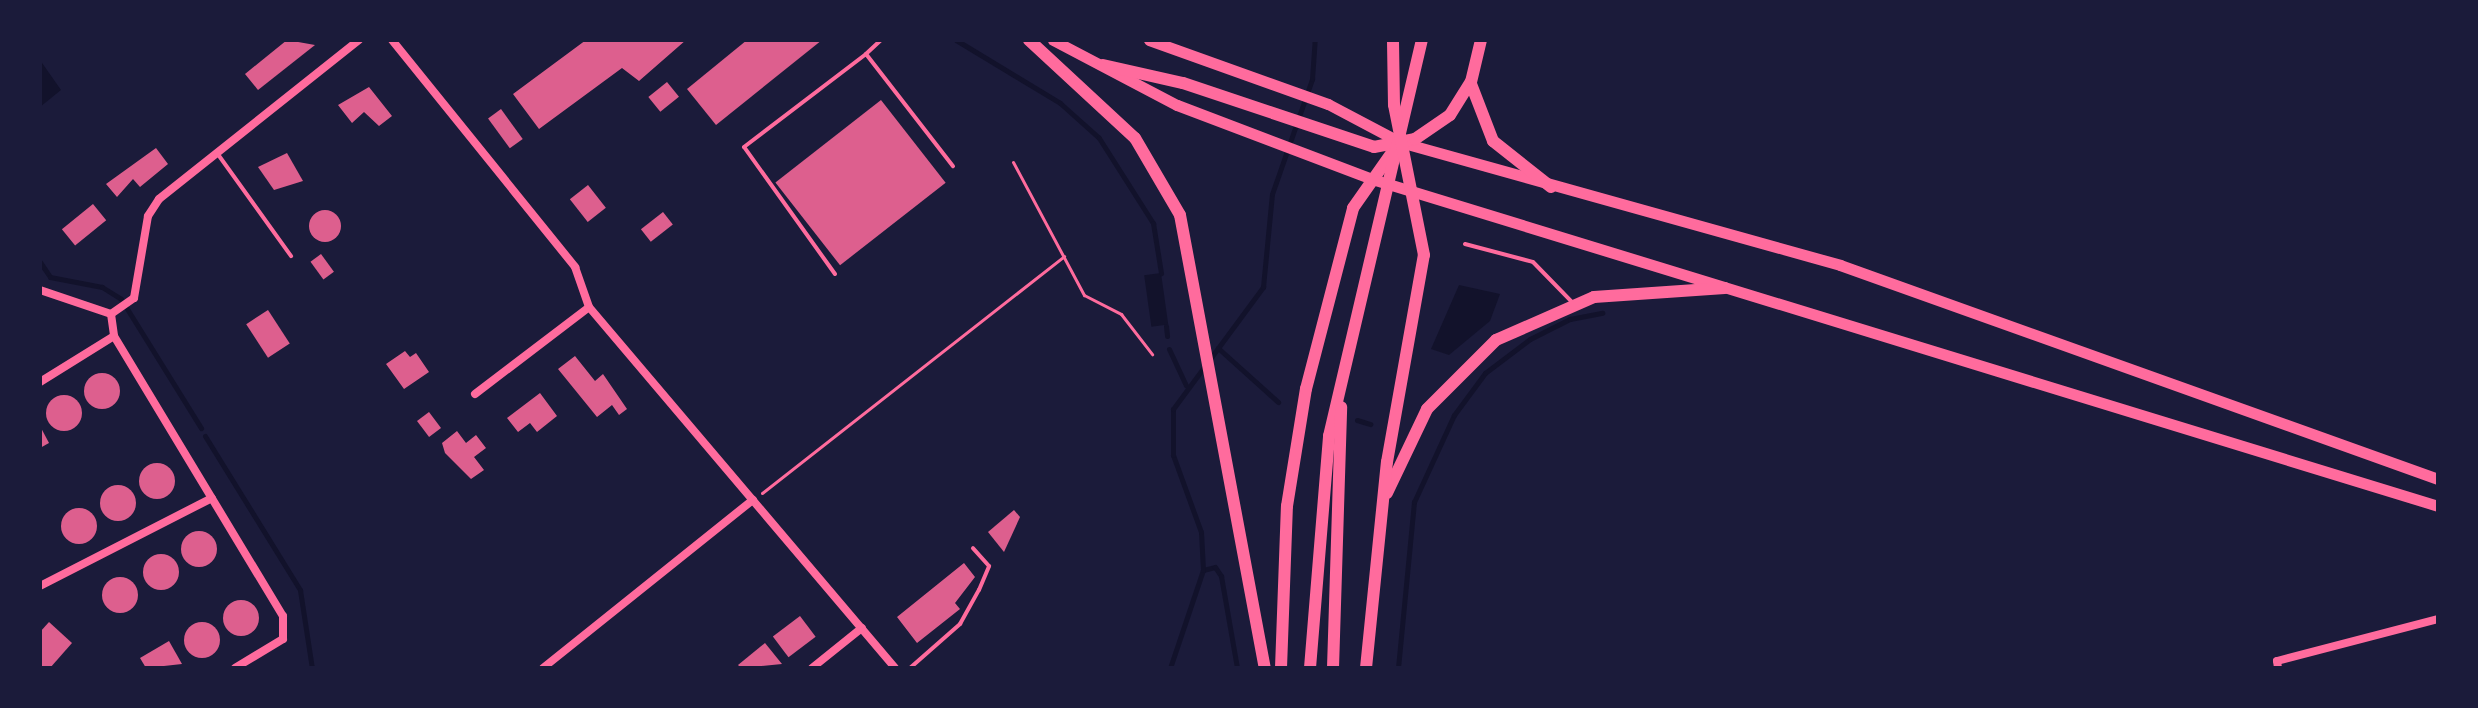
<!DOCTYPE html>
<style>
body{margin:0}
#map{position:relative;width:2478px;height:708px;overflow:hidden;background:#1b1b3a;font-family:"Times New Roman",serif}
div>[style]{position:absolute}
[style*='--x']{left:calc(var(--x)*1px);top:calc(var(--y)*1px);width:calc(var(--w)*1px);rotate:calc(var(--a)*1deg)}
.water>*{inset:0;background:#12122b;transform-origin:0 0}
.stream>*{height:5px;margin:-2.5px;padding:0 2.5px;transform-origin:2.5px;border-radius:2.5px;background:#12122b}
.building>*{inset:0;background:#dd5f8e;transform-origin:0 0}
.round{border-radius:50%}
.path>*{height:3px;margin:-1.5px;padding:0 1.5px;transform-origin:1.5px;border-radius:1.5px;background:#ff6b9d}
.service>*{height:4px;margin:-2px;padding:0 2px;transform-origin:2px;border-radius:2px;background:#ff6b9d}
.minor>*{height:8px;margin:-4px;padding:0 4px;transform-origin:4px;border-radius:4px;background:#ff6b9d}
.secondary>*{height:11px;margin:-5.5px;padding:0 5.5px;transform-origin:5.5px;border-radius:5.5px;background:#ff6b9d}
.primary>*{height:12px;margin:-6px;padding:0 6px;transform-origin:6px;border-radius:6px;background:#ff6b9d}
span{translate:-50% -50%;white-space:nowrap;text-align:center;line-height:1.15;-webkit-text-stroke:6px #1b1b3a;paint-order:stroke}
.frame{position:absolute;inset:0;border:42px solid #1b1b3a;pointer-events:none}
</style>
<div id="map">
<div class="water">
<i style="clip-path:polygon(40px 60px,61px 90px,40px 107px)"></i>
<i style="left:1161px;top:273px;width:52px;height:17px;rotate:82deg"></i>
<i style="clip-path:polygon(1459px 285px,1500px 294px,1490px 321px,1449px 355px,1431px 349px)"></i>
</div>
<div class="stream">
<i style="--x:956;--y:40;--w:122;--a:31.2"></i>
<i style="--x:1060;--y:103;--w:52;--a:41.9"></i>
<i style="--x:1099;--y:138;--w:101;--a:57.6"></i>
<i style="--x:1153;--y:223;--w:51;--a:80.9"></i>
<i style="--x:40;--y:262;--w:18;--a:56"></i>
<i style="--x:50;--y:277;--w:53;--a:10.9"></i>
<i style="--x:102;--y:287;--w:22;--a:32"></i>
<i style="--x:121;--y:299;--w:152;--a:58.2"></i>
<i style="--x:1166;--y:326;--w:10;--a:84"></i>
<i style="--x:1218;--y:348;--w:81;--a:42"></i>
<i style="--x:1169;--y:349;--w:40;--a:65"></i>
<i style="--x:1357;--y:420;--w:14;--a:17"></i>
<i style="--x:205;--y:436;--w:181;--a:58.3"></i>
<i style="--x:300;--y:590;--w:79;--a:81.3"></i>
<i style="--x:1203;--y:570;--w:12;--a:-14"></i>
<i style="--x:1215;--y:567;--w:11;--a:56"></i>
<i style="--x:1221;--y:576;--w:93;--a:80.1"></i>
<i style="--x:1170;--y:668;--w:103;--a:-71.4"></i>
<i style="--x:1203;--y:570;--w:38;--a:-93"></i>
<i style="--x:1201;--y:532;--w:82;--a:-110"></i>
<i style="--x:1173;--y:455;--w:46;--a:-90"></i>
<i style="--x:1173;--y:409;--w:152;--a:-53.6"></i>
<i style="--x:1263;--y:287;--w:93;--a:-84.5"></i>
<i style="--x:1272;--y:194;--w:122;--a:-70.8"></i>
<i style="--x:1312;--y:79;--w:39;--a:-86"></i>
<i style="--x:1398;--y:668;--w:167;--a:-84.5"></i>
<i style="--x:1414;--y:502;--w:96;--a:-65.3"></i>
<i style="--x:1454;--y:415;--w:52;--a:-53.6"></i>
<i style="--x:1485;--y:373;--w:56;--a:-37.1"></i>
<i style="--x:1530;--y:339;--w:45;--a:-26.6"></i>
<i style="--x:1570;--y:319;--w:33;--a:-11"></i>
</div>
<div class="building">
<i style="clip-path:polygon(287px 40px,315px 45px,258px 90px,245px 74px)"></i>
<i style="clip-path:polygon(586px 40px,686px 40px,639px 81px,622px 68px,539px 129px,513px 94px)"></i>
<i style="clip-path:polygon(747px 40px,822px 40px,716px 125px,687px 89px)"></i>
<i style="left:667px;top:82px;width:19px;height:24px;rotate:51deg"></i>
<i style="clip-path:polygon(369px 87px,392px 116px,379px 126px,364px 112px,352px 123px,338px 105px)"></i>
<i style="left:881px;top:100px;width:105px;height:134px;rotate:52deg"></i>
<i style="left:501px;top:109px;width:37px;height:16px;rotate:54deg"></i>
<i style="clip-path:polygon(156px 148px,168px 164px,140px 187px,133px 179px,117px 197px,106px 184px)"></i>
<i style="clip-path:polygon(287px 153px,303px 181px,274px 190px,258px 167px)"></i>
<i style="left:588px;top:185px;width:29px;height:23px;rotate:52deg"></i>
<i style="left:93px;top:204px;width:21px;height:40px;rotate:51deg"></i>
<i class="round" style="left:309px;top:210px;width:32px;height:32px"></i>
<i style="left:663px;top:212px;width:16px;height:28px;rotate:52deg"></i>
<i style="left:321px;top:254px;width:22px;height:13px;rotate:54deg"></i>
<i style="left:268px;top:310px;width:40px;height:26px;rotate:57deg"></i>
<i style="clip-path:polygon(405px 351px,410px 357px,416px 353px,429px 372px,404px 389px,386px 364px)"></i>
<i style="clip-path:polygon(575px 356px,595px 381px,603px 374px,627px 409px,619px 415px,612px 405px,597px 417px,558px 369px)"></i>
<i class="round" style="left:84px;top:373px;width:36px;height:36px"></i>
<i style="clip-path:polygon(540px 393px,557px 416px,537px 432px,530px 423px,518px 432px,507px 418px)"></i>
<i class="round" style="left:46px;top:395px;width:36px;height:36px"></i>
<i style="left:429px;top:412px;width:20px;height:15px;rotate:53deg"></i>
<i style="clip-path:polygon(40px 426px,49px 443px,40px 448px)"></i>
<i style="clip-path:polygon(457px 431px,466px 443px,476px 435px,486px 448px,474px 457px,484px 470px,471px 479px,445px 453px,442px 443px)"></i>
<i class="round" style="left:139px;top:463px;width:36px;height:36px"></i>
<i class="round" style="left:100px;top:485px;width:36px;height:36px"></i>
<i class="round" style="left:61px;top:508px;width:36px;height:36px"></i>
<i style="clip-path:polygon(1014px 510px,1020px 517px,1004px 552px,988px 532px)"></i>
<i class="round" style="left:181px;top:531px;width:36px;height:36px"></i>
<i class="round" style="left:143px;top:554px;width:36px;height:36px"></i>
<i style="clip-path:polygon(964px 563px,975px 577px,955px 603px,960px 609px,917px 643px,897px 617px)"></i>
<i class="round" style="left:102px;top:577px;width:36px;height:36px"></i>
<i class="round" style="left:223px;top:600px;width:36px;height:36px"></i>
<i style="left:800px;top:616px;width:26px;height:34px;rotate:53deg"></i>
<i class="round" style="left:184px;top:622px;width:36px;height:36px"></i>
<i style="clip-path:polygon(49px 622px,72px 643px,50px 668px,40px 668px,40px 632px)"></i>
<i style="clip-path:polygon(169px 641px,182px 664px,146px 668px,140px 658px)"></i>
<i style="clip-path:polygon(765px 643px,782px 664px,741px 668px,738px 665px)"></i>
</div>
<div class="path">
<i style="--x:1013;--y:162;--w:151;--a:61.9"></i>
<i style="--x:1084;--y:295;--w:42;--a:27.2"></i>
<i style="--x:1121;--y:314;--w:51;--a:52.2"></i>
<i style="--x:762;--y:493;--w:384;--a:-38.1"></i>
</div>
<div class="service">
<i style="--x:881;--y:40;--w:21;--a:137"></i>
<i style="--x:866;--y:54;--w:142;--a:52.2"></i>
<i style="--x:217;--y:153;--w:127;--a:54.3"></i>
<i style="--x:1465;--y:244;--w:70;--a:14.8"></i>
<i style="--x:1533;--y:262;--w:57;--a:45.7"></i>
<i style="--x:835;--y:274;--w:156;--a:-125.6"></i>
<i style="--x:744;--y:147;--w:153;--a:-37.3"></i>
<i style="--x:910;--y:668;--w:67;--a:-41.3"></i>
<i style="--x:960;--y:624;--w:39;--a:-61"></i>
<i style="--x:979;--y:590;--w:26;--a:-67"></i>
<i style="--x:989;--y:566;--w:24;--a:-132"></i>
</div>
<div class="minor">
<i style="--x:392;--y:40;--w:292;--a:51.1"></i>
<i style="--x:575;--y:267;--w:42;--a:70.7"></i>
<i style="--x:589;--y:307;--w:473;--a:49.7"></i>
<i style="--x:40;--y:290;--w:75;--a:18.7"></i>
<i style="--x:111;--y:314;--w:28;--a:-35"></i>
<i style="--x:134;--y:298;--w:83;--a:-80.3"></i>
<i style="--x:148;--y:216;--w:20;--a:-57"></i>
<i style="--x:159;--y:199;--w:256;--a:-38.5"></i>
<i style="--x:111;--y:314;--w:22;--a:82"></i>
<i style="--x:114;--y:336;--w:327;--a:58.9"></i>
<i style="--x:283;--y:616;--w:23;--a:90"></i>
<i style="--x:283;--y:639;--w:56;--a:148.9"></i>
<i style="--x:40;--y:382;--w:87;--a:-31.9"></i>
<i style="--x:475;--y:394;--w:143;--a:-37.3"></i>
<i style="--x:40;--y:586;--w:193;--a:-27.1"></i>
<i style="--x:543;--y:668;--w:269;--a:-38.7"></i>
<i style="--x:812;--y:668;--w:64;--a:-38.7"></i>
<i style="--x:2278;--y:668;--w:7;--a:-98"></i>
<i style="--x:2277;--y:661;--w:166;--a:-14.6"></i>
</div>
<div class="secondary">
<i style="--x:1053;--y:40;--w:140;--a:27.7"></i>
<i style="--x:1177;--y:105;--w:209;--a:20.8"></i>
<i style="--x:1372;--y:179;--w:1115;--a:17.05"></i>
<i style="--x:1149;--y:40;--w:190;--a:19.7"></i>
<i style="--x:1328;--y:104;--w:81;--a:27.8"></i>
<i style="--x:1400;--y:142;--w:457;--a:15.6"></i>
<i style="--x:1840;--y:265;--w:635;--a:19.69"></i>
</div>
<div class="primary">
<i style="--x:1029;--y:40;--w:144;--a:42.8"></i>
<i style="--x:1135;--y:138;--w:89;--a:59.7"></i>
<i style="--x:1180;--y:215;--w:461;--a:79.4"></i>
<i style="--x:1103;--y:65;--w:82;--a:12.7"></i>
<i style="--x:1183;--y:83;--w:201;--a:18.5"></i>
<i style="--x:1374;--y:147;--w:42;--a:-11"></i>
<i style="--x:1415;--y:139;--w:42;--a:-34.4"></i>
<i style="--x:1450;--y:115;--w:39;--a:-58"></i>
<i style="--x:1471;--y:82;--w:43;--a:-76.6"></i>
<i style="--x:1471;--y:84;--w:61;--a:68.9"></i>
<i style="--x:1493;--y:141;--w:74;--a:38.4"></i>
<i style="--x:1387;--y:493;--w:93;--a:-64.5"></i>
<i style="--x:1427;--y:409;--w:98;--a:-45"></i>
<i style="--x:1496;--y:340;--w:107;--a:-23.7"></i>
<i style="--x:1594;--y:297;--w:131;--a:-3.9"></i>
<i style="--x:1281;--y:668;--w:162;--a:-87.9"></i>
<i style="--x:1287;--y:506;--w:119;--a:-80.8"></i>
<i style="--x:1306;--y:389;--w:187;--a:-75.4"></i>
<i style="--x:1353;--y:208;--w:66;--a:-54.9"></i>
<i style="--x:1310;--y:668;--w:233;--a:-85.3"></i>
<i style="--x:1329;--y:436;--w:407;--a:-76.8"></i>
<i style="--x:1333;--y:668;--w:261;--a:-88.2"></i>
<i style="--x:1366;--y:668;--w:207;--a:-84.2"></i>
<i style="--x:1387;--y:462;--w:210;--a:-79.9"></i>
<i style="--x:1424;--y:255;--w:153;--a:-101.3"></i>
<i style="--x:1394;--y:105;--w:65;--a:-90.9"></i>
</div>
<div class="frame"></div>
</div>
